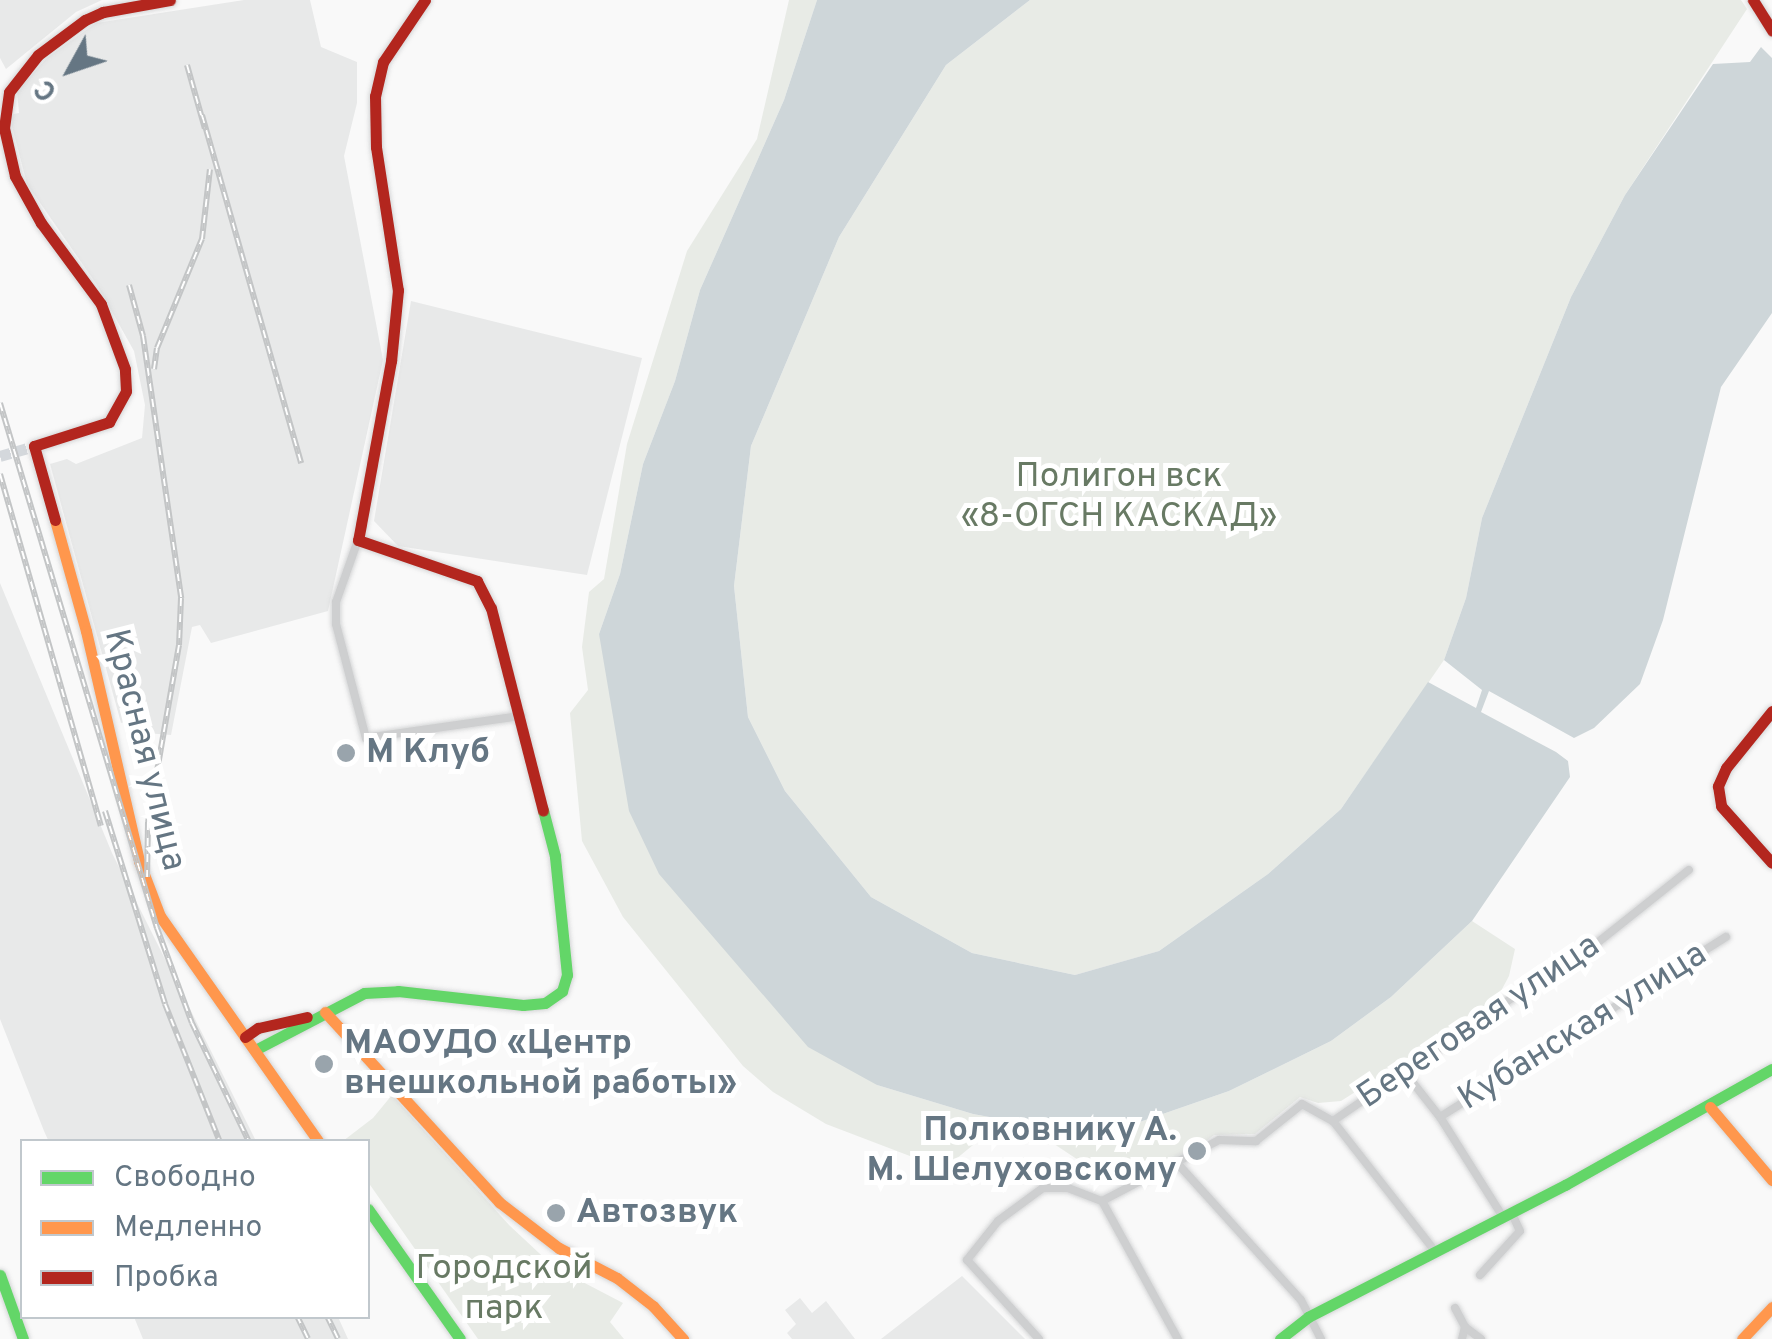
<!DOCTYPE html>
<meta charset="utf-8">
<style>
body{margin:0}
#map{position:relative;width:1772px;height:1339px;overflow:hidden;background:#f9f9f9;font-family:Overpass,sans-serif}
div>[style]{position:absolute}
.built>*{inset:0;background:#e8e9e9}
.green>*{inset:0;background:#e8ebe6}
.water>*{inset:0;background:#ced6d9}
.secondary-tunnel>*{height:11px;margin-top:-5.5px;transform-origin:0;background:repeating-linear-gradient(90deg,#d4d8dc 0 11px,transparent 0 16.5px)}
.roads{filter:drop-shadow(0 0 2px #d5d6d7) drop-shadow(0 0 2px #d5d6d7)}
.street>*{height:8px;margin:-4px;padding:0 4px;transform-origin:4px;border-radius:4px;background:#cecfd0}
.fast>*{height:11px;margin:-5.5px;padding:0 5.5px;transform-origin:5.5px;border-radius:5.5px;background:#63d668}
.slow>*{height:11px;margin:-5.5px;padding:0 5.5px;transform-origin:5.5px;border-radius:5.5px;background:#ff974d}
.jam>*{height:11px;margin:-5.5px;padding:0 5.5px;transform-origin:5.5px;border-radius:5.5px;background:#b3261e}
.rail>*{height:6px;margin-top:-3px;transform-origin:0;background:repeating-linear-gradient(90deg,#fff 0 8px,#c3c5c6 0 16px);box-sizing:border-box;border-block:2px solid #c3c5c6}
.dots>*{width:28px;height:28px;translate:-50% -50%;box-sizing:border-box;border:5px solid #fff;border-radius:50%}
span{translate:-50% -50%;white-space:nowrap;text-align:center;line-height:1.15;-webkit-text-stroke:10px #fff;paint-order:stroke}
.park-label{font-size:35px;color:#687a64}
.street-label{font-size:35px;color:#657683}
.poi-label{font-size:35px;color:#657683;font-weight:700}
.left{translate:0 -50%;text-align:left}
.right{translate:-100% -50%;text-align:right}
.legend{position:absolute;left:20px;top:1139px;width:350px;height:180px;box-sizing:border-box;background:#fff;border:2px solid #c1c8cd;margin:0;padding:12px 18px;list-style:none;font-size:30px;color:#657683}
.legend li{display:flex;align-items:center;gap:20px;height:50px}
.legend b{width:50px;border:2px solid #c1c8cd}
.north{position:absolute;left:20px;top:20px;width:100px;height:100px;-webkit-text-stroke:8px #fff;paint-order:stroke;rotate:230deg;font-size:28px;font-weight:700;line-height:40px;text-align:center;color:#657683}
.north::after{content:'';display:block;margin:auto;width:35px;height:45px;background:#657683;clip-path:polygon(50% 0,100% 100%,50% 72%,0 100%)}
</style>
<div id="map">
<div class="built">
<div style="clip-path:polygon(0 0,102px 0,76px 12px,6px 69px,0 58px)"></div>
<div style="clip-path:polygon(244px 0,310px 0,321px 47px,357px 62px,357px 103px,344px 156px,383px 360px,328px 611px,211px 643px,200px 625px,192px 627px,171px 735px,146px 733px,146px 716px,121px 723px,50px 464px,67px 459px,76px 464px,142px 438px,145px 405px,134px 351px,97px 285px,27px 184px,9px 115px,19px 113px,17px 91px,47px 58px,96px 23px)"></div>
<div style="clip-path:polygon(411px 301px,642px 358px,587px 575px,398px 546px,374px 521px)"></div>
<div style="clip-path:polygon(0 583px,112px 853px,256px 1141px,49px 1142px,44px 1131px,0 1019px)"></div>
<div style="clip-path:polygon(962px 1276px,1025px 1339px,881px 1339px)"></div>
<div style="clip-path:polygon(800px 1298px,812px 1313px,826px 1301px,855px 1339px,792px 1339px,787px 1333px,796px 1324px,785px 1310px)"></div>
<div style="clip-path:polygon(134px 1317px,338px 1317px,348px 1339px,143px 1339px)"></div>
</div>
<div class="green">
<div style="clip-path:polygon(789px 0,817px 0,784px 100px,700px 290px,675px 381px,643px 464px,620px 574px,599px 634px,877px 1085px,973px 1114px,1043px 1127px,1131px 1125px,1229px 1091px,1331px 1041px,1391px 997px,1472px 921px,1515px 949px,1509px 976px,1494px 1004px,1341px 1101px,1318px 1103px,1300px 1097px,1255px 1134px,1214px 1135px,1196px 1149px,1116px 1185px,1045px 1138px,1029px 1143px,979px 1140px,944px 1169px,826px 1124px,773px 1092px,743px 1066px,623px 917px,582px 841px,570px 713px,588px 690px,582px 647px,589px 592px,604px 579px,627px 444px,687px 251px,757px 139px)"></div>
<div style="clip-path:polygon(1030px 0,1741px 0,1747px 9px,1625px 195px,1571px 297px,1482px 518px,1466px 598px,1444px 660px,1341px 809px,1268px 874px,1159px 951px,1075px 975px,972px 953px,871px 897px,785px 791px,748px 717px,734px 586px,751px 446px,839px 237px,946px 65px)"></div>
<div style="clip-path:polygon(392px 1095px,509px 1225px,554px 1267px,623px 1303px,610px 1322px,624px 1339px,478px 1339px,368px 1182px,368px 1142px,343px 1141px,373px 1118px)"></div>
</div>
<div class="water">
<div style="clip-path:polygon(817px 0,1030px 0,946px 65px,839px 237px,751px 446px,734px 586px,748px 717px,785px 791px,871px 897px,972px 953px,1075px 975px,1159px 951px,1268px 874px,1341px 809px,1428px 682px,1476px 708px,1482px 690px,1444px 660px,1466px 598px,1482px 518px,1571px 297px,1625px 195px,1713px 64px,1750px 62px,1761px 47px,1772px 58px,1772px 313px,1721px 387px,1663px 620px,1640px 684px,1594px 728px,1574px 738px,1489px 691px,1481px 712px,1556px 752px,1568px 761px,1570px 777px,1472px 921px,1391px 997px,1331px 1041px,1229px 1091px,1131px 1125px,1043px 1127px,973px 1114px,877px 1085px,808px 1047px,659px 874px,629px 811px,599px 634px,620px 574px,643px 464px,675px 381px,700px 290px,784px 100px)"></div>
</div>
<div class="secondary-tunnel">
<div style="left:0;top:456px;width:35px;rotate:-16deg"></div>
</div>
<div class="roads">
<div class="street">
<div style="left:358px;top:540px;width:66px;rotate:109.5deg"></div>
<div style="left:336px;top:602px;width:22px;rotate:90deg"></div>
<div style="left:336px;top:624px;width:118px;rotate:75.3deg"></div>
<div style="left:366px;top:738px;width:157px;rotate:-8.1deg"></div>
<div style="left:1403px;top:1070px;width:60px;rotate:51.8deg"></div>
<div style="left:1440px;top:1117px;width:118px;rotate:57.8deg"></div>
<div style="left:1440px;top:1117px;width:338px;rotate:-32.2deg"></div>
<div style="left:1333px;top:1121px;width:164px;rotate:51.9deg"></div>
<div style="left:1178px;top:1164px;width:183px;rotate:47.9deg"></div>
<div style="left:1301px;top:1300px;width:44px;rotate:62.9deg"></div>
<div style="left:1102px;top:1201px;width:132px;rotate:-27.5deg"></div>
<div style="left:1219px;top:1140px;width:37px;rotate:2deg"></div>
<div style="left:1256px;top:1141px;width:59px;rotate:-38.8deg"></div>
<div style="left:1302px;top:1104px;width:35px;rotate:29deg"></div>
<div style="left:1333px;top:1121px;width:229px;rotate:-34.5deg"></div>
<div style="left:1522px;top:991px;width:64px;rotate:-30.2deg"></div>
<div style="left:1577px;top:959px;width:143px;rotate:-38.5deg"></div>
<div style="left:1102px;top:1201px;width:158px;rotate:61.2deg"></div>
<div style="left:1480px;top:1275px;width:59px;rotate:-47.7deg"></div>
<div style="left:1520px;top:1231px;width:21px;rotate:-115deg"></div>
<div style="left:1455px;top:1308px;width:21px;rotate:62deg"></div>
<div style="left:1465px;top:1327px;width:12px;rotate:104deg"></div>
<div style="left:1465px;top:1327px;width:20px;rotate:37deg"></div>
<div style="left:1039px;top:1339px;width:107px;rotate:-132.3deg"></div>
<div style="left:967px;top:1260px;width:50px;rotate:-51.5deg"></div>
<div style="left:998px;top:1221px;width:56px;rotate:-36.3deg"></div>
<div style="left:1043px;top:1188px;width:25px"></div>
<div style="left:1068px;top:1188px;width:36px;rotate:21deg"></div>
</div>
<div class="fast">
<div style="left:255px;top:1050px;width:123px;rotate:-27.6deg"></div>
<div style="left:364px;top:993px;width:34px;rotate:-3deg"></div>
<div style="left:398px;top:991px;width:126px;rotate:6.4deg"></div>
<div style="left:523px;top:1005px;width:22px;rotate:-5deg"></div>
<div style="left:545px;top:1003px;width:21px;rotate:-35deg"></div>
<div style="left:562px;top:991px;width:17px;rotate:-73deg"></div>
<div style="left:567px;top:975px;width:120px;rotate:-95.8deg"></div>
<div style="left:555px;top:856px;width:48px;rotate:-104.6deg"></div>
<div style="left:368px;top:1209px;width:159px;rotate:54.7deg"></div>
<div style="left:0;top:1275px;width:68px;rotate:70.2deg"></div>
<div style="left:1280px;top:1339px;width:36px;rotate:-38deg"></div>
<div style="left:1308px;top:1317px;width:289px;rotate:-27.2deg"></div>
<div style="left:1565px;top:1185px;width:237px;rotate:-29.3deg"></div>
</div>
<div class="slow">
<div style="left:55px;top:520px;width:115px;rotate:74.4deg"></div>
<div style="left:86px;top:631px;width:236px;rotate:77deg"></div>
<div style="left:139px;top:861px;width:59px;rotate:69.1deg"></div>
<div style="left:160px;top:916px;width:276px;rotate:54.9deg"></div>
<div style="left:325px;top:1012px;width:258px;rotate:47.5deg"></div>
<div style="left:499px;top:1202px;width:76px;rotate:37.5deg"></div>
<div style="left:559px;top:1248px;width:65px;rotate:27.3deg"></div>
<div style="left:617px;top:1278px;width:46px;rotate:37.9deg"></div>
<div style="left:653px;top:1306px;width:45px;rotate:47.7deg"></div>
<div style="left:1710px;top:1107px;width:96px;rotate:49.7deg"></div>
<div style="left:1742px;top:1339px;width:44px;rotate:-46.8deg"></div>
</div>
<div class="jam">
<div style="left:425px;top:0;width:75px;rotate:124.1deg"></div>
<div style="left:383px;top:62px;width:35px;rotate:103deg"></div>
<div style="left:375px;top:96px;width:51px;rotate:88.9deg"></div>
<div style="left:376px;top:147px;width:145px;rotate:81.3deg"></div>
<div style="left:398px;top:290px;width:71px;rotate:95.6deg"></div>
<div style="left:391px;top:361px;width:182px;rotate:100.4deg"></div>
<div style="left:358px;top:540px;width:126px;rotate:19deg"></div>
<div style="left:477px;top:581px;width:30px;rotate:63deg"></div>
<div style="left:491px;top:608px;width:209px;rotate:75.6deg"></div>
<div style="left:1753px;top:0;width:36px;rotate:58deg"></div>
<div style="left:55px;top:520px;width:77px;rotate:-105.8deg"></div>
<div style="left:34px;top:446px;width:79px;rotate:-17.7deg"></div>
<div style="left:109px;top:422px;width:35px;rotate:-61deg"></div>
<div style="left:126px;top:391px;width:22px;rotate:-93deg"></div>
<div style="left:125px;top:369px;width:69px;rotate:-110.3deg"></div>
<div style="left:101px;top:304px;width:101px;rotate:-126.5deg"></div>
<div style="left:41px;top:223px;width:54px;rotate:-119deg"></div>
<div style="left:15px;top:176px;width:49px;rotate:-102.9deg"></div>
<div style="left:4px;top:128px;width:36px;rotate:-82deg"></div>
<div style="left:9px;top:92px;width:47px;rotate:-51.9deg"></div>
<div style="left:38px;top:55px;width:59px;rotate:-36.7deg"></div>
<div style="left:85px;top:20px;width:20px;rotate:-24deg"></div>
<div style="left:103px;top:12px;width:68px;rotate:-10.2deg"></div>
<div style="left:1772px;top:711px;width:73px;rotate:128.9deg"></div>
<div style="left:1726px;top:768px;width:20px;rotate:114deg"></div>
<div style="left:1718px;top:786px;width:20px;rotate:81deg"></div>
<div style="left:1721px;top:806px;width:76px;rotate:48.2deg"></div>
<div style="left:245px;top:1037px;width:16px;rotate:-35deg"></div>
<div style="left:258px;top:1028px;width:50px;rotate:-12.7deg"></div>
</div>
</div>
<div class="rail">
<div style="left:187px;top:65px;width:66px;rotate:74.3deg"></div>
<div style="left:202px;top:115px;width:362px;rotate:74.1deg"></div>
<div style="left:129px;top:285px;width:53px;rotate:74.6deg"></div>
<div style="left:143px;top:336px;width:265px;rotate:81.7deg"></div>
<div style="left:181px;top:598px;width:47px;rotate:92.4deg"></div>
<div style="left:179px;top:645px;width:180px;rotate:99.9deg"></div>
<div style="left:148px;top:822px;width:55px;rotate:91deg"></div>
<div style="left:154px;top:369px;width:21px;rotate:-82deg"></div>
<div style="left:157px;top:348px;width:118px;rotate:-67.6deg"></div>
<div style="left:202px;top:239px;width:70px;rotate:-83.5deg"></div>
<div style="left:0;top:403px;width:548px;rotate:73.35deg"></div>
<div style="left:157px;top:928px;width:101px;rotate:69.8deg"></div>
<div style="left:192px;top:1023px;width:132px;rotate:64.4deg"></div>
<div style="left:0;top:474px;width:366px;rotate:74deg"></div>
<div style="left:105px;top:811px;width:202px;rotate:72.7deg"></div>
<div style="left:165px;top:1004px;width:149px;rotate:68.3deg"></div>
<div style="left:297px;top:1316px;width:25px;rotate:64deg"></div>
<div style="left:327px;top:1316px;width:25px;rotate:64deg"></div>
</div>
<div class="dots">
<div style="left:346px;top:753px;background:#99a4ac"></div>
<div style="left:324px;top:1064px;background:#99a4ac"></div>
<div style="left:1197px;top:1151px;background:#99a4ac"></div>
<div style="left:556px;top:1213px;background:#99a4ac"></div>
</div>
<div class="park-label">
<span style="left:1119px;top:497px">Полигон вск<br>«8-ОГСН КАСКАД»</span>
<span style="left:504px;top:1289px">Городской<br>парк</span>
</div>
<div class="street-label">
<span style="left:144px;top:750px;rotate:76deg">Красная улица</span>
<span style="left:1479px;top:1022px;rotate:-34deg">Береговая улица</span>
<span style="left:1583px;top:1027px;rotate:-32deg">Кубанская улица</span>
</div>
<div class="poi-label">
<span class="left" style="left:366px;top:753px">М Клуб</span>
<span class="left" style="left:344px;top:1064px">МАОУДО «Центр<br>внешкольной работы»</span>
<span class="right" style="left:1177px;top:1151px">Полковнику А.<br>М. Шелуховскому</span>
<span class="left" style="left:576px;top:1213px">Автозвук</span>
</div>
<ul class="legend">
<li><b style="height:12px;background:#63d668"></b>Свободно</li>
<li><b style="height:12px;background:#ff974d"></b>Медленно</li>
<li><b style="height:12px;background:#b3261e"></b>Пробка</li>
</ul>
<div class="north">С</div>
</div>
